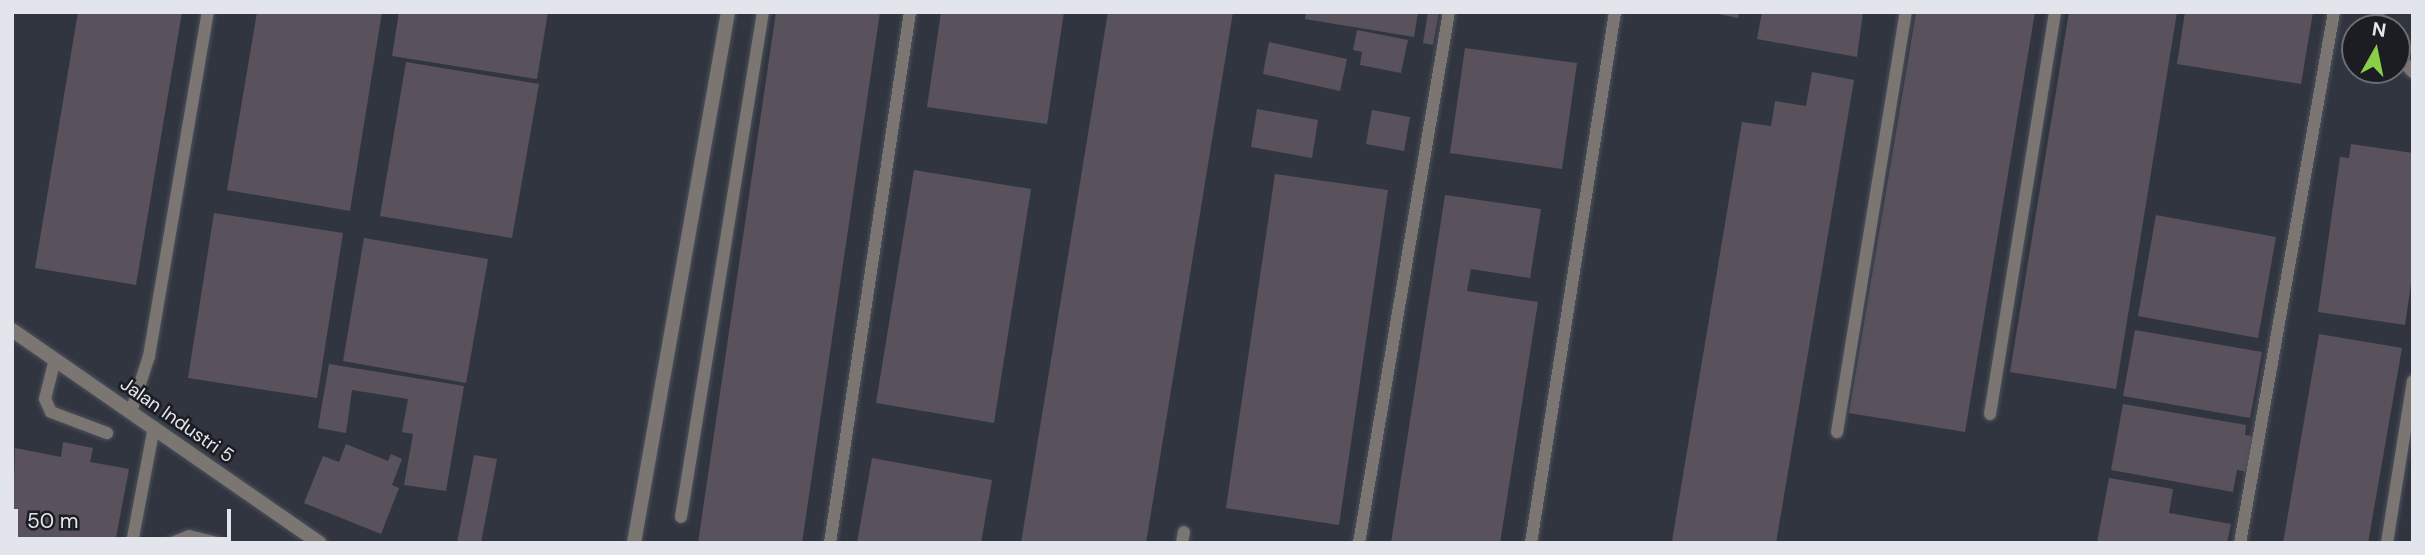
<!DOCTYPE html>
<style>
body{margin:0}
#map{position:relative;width:2425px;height:555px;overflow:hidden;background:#313540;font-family:"DM Sans",sans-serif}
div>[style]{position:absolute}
.building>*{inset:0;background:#59525d}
.roads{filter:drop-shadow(0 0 2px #4d515c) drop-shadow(0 0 2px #4d515c)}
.lane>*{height:12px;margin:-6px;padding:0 6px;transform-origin:6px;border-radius:6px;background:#7b7672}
.street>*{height:14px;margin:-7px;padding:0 7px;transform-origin:7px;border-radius:7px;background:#7b7672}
span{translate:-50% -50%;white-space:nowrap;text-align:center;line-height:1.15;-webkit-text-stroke:5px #1b1d22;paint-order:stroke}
.street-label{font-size:19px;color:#e3e5ed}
.frame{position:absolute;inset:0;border:14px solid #e3e5ed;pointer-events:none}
.north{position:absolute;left:2341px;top:14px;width:70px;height:70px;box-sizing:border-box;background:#1b1d22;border:2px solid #6b6d73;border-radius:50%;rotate:9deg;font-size:19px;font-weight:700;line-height:28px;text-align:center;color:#e3e5ed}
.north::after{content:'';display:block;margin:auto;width:24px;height:32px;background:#8bce47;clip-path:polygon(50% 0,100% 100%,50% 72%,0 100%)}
.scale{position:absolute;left:14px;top:509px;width:217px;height:32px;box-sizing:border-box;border:4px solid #e3e5ed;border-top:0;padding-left:9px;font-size:21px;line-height:24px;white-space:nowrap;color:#e3e5ed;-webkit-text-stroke:5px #1b1d22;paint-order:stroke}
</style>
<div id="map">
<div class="building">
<div style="clip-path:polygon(78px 12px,182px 12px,136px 285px,35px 268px)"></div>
<div style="clip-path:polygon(257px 12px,382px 12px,350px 211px,227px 190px)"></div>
<div style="clip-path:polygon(399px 12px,548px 12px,537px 79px,392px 56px)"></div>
<div style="clip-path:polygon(776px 12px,880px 12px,802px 543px,698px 543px)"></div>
<div style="clip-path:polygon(941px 12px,1064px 12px,1047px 124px,927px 107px)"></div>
<div style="clip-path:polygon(1108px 12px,1233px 12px,1146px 543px,1021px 543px)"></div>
<div style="clip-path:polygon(1306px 12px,1418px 12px,1414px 37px,1305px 19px)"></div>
<div style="clip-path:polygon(1428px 12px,1439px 12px,1433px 45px,1423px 43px)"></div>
<div style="clip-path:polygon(1709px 12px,1739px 12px,1738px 18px)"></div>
<div style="clip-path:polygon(1762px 12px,1863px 12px,1857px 57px,1757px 39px)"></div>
<div style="clip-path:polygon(1916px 12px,2035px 12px,1965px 432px,1849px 413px)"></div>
<div style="clip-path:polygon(2069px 12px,2177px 12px,2116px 389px,2010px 372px)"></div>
<div style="clip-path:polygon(2185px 12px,2313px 12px,2301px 84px,2177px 64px)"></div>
<div style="clip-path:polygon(1357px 30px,1408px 40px,1401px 73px,1360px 65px,1362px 52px,1353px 50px)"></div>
<div style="clip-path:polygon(1269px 42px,1347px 59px,1340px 91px,1263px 74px)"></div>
<div style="clip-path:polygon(1465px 48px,1577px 63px,1562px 169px,1450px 153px)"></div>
<div style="clip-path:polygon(406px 62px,539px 84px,512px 238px,380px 216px)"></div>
<div style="clip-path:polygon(1812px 72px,1854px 80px,1776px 543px,1672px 541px,1742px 122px,1771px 126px,1775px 101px,1806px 106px)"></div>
<div style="clip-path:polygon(1257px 109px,1318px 120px,1312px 158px,1251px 147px)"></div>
<div style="clip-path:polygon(1372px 110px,1410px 117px,1404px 151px,1366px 144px)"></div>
<div style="clip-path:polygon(2351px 144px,2413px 153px,2413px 270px,2405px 325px,2318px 312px,2340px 157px,2349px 158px)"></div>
<div style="clip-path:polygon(914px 170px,1031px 189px,994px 423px,876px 403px)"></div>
<div style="clip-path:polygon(1275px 174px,1388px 190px,1339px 525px,1226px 508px)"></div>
<div style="clip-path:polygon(1445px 195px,1541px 209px,1530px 278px,1471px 269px,1467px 291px,1538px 302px,1500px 543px,1391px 543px)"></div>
<div style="clip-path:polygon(214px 213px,343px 233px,317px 398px,188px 378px)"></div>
<div style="clip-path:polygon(2156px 215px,2276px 237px,2258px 338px,2138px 316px)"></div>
<div style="clip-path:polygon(364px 238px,488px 259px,466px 383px,343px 361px)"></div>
<div style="clip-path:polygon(2135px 330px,2262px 352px,2250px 418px,2123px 396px)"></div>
<div style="clip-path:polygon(2319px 334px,2402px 348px,2368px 543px,2283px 543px)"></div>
<div style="clip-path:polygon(329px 364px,464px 386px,446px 491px,404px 485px,413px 434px,402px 432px,408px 399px,352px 390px,346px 433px,318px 428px)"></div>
<div style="clip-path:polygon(2123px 404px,2246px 425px,2245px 435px,2253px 436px,2247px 472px,2237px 470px,2233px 492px,2111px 470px)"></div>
<div style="clip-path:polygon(63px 442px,93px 448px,90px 462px,129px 469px,115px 543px,83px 538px,82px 543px,12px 543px,15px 448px,61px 457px)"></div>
<div style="clip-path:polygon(346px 444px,388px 461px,391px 454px,402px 459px,392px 485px,399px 488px,381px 534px,304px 503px,323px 456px,339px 462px)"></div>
<div style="clip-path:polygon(474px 455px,497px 459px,481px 543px,457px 543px)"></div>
<div style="clip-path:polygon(872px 458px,992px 480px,981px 543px,857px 543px)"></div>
<div style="clip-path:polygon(2109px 478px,2173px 489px,2169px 513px,2231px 524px,2227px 543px,2097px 543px)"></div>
</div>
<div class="roads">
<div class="lane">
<div style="left:2378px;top:12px;width:16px;rotate:86deg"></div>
<div style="left:2397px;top:55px;width:23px;rotate:47deg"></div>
<div style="left:55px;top:359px;width:41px;rotate:104deg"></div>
<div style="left:45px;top:399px;width:14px;rotate:65deg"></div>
<div style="left:51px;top:412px;width:60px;rotate:20.6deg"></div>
<div style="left:131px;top:412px;width:59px;rotate:-72.2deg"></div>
<div style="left:149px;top:356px;width:349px;rotate:-80.3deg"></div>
<div style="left:1990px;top:414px;width:407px;rotate:-80.8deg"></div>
<div style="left:1837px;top:432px;width:426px;rotate:-80.7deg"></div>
<div style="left:681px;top:517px;width:512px;rotate:-80.78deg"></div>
<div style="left:132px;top:543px;width:118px;rotate:-79.3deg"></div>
<div style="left:172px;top:543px;width:18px;rotate:-22deg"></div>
<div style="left:189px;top:536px;width:29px;rotate:14deg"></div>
<div style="left:830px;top:543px;width:537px;rotate:-81.43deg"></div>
<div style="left:1182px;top:543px;width:11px;rotate:-80deg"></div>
<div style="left:1359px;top:543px;width:539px;rotate:-80.38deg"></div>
<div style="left:1531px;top:543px;width:538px;rotate:-81.01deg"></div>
<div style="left:2240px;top:543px;width:539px;rotate:-79.96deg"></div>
<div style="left:2387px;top:543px;width:164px;rotate:-80.9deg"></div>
</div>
<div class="street">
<div style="left:12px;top:330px;width:374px;rotate:34.7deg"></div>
<div style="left:634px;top:543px;width:539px;rotate:-79.96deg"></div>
</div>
</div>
<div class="street-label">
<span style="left:177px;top:420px;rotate:35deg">Jalan Industri 5</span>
</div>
<div class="frame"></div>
<div class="north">N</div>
<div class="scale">50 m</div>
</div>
